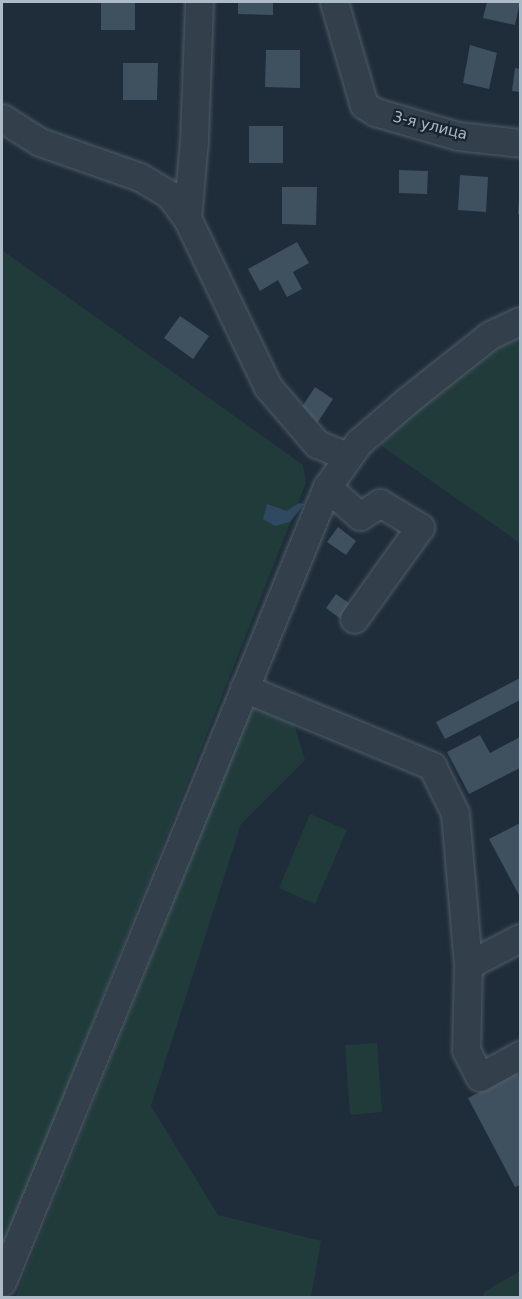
<!DOCTYPE html>
<meta charset="utf-8">
<style>
body{margin:0}
#map{position:relative;width:522px;height:1299px;overflow:hidden;background:#1f2d3a;font-family:"DejaVu Sans",sans-serif}
div>[style]{position:absolute}
.green>*{inset:0;background:#213b3b}
.water>*{inset:0;background:#2f4961}
.building>*{inset:0;background:#3f505f}
.roads{filter:drop-shadow(0 0 2px #505d68) drop-shadow(0 0 2px #505d68)}
.minor>*{height:27px;margin:-13.5px;padding:0 13.5px;transform-origin:13.5px;border-radius:13.5px;background:#333f4a}
span{translate:-50% -50%;white-space:nowrap;text-align:center;line-height:1.15;-webkit-text-stroke:4.5px #18242f;paint-order:stroke}
.street-label{font-size:15px;color:#adbac7}
.frame{position:absolute;inset:0;border:3px solid #adbac7;pointer-events:none}
</style>
<div id="map">
<div class="green">
<div style="clip-path:polygon(2px 250px,303px 465px,306px 483px,2px 1252px)"></div>
<div style="clip-path:polygon(520px 334px,520px 543px,380px 445px,450px 378px)"></div>
<div style="clip-path:polygon(257px 693px,286px 699px,305px 760px,241px 824px,151px 1106px,218px 1215px,321px 1241px,311px 1297px,15px 1298px)"></div>
<div style="clip-path:polygon(310px 814px,347px 830px,315px 904px,279px 888px)"></div>
<div style="clip-path:polygon(377px 1043px,382px 1112px,350px 1115px,345px 1045px)"></div>
<div style="clip-path:polygon(520px 1271px,520px 1297px,483px 1297px,484px 1292px)"></div>
</div>
<div class="water">
<div style="clip-path:polygon(299px 503px,304px 504px,290px 522px,275px 526px,263px 519px,267px 504px,287px 511px)"></div>
</div>
<div class="building">
<div style="clip-path:polygon(101px 2px,135px 2px,135px 30px,101px 30px)"></div>
<div style="clip-path:polygon(238px 2px,273px 2px,273px 15px,238px 14px)"></div>
<div style="clip-path:polygon(487px 2px,520px 2px,515px 25px,483px 18px)"></div>
<div style="clip-path:polygon(470px 45px,497px 53px,489px 89px,463px 83px)"></div>
<div style="clip-path:polygon(266px 50px,300px 50px,300px 88px,265px 87px)"></div>
<div style="clip-path:polygon(123px 63px,158px 63px,157px 100px,123px 100px)"></div>
<div style="clip-path:polygon(515px 68px,520px 69px,520px 92px,512px 91px)"></div>
<div style="clip-path:polygon(249px 126px,283px 126px,283px 163px,249px 163px)"></div>
<div style="clip-path:polygon(399px 170px,428px 171px,427px 194px,399px 193px)"></div>
<div style="clip-path:polygon(460px 175px,488px 177px,486px 212px,458px 210px)"></div>
<div style="clip-path:polygon(282px 187px,317px 187px,316px 225px,282px 224px)"></div>
<div style="clip-path:polygon(519px 198px,520px 198px,520px 214px,518px 214px)"></div>
<div style="clip-path:polygon(297px 242px,309px 263px,293px 272px,302px 289px,287px 297px,278px 280px,260px 291px,248px 269px)"></div>
<div style="clip-path:polygon(180px 316px,209px 336px,193px 359px,164px 338px)"></div>
<div style="clip-path:polygon(315px 387px,333px 399px,316px 425px,298px 413px)"></div>
<div style="clip-path:polygon(338px 527px,356px 541px,346px 555px,327px 542px)"></div>
<div style="clip-path:polygon(336px 594px,353px 606px,342px 620px,326px 608px)"></div>
<div style="clip-path:polygon(520px 678px,520px 700px,445px 739px,436px 722px)"></div>
<div style="clip-path:polygon(480px 735px,490px 753px,520px 737px,520px 768px,469px 794px,447px 752px)"></div>
<div style="clip-path:polygon(520px 823px,520px 897px,489px 839px)"></div>
<div style="clip-path:polygon(517px 1072px,520px 1080px,520px 1185px,515px 1187px,468px 1098px)"></div>
</div>
<div class="roads">
<div class="minor">
<div style="left:334px;top:2px;width:107px;rotate:73.8deg"></div>
<div style="left:364px;top:105px;width:13px;rotate:32deg"></div>
<div style="left:375px;top:112px;width:86px;rotate:16.1deg"></div>
<div style="left:458px;top:136px;width:62px;rotate:6.4deg"></div>
<div style="left:2px;top:118px;width:45px;rotate:32.3deg"></div>
<div style="left:40px;top:142px;width:106px;rotate:19.3deg"></div>
<div style="left:140px;top:177px;width:35px;rotate:31deg"></div>
<div style="left:170px;top:195px;width:29px;rotate:54deg"></div>
<div style="left:187px;top:218px;width:187px;rotate:64.4deg"></div>
<div style="left:268px;top:387px;width:75px;rotate:49.3deg"></div>
<div style="left:317px;top:444px;width:31px;rotate:22deg"></div>
<div style="left:187px;top:218px;width:78px;rotate:-84.9deg"></div>
<div style="left:194px;top:140px;width:138px;rotate:-87.9deg"></div>
<div style="left:327px;top:487px;width:44px;rotate:41.3deg"></div>
<div style="left:360px;top:516px;width:24px;rotate:-33deg"></div>
<div style="left:380px;top:503px;width:47px;rotate:31deg"></div>
<div style="left:420px;top:527px;width:113px;rotate:125.7deg"></div>
<div style="left:244px;top:688px;width:204px;rotate:22.5deg"></div>
<div style="left:432px;top:766px;width:52px;rotate:63.9deg"></div>
<div style="left:455px;top:813px;width:153px;rotate:85.1deg"></div>
<div style="left:468px;top:965px;width:59px;rotate:-27.4deg"></div>
<div style="left:468px;top:965px;width:85px;rotate:91.3deg"></div>
<div style="left:466px;top:1050px;width:30px;rotate:63deg"></div>
<div style="left:480px;top:1077px;width:46px;rotate:-28.8deg"></div>
<div style="left:2px;top:1282px;width:859px;rotate:-67.77deg"></div>
<div style="left:327px;top:487px;width:55px;rotate:-54.6deg"></div>
<div style="left:359px;top:442px;width:66px;rotate:-40.7deg"></div>
<div style="left:409px;top:399px;width:103px;rotate:-38.3deg"></div>
<div style="left:490px;top:335px;width:33px;rotate:-25deg"></div>
</div>
</div>
<div class="street-label">
<span style="left:430px;top:126px;rotate:14deg">3-я улица</span>
</div>
<div class="frame"></div>
</div>
